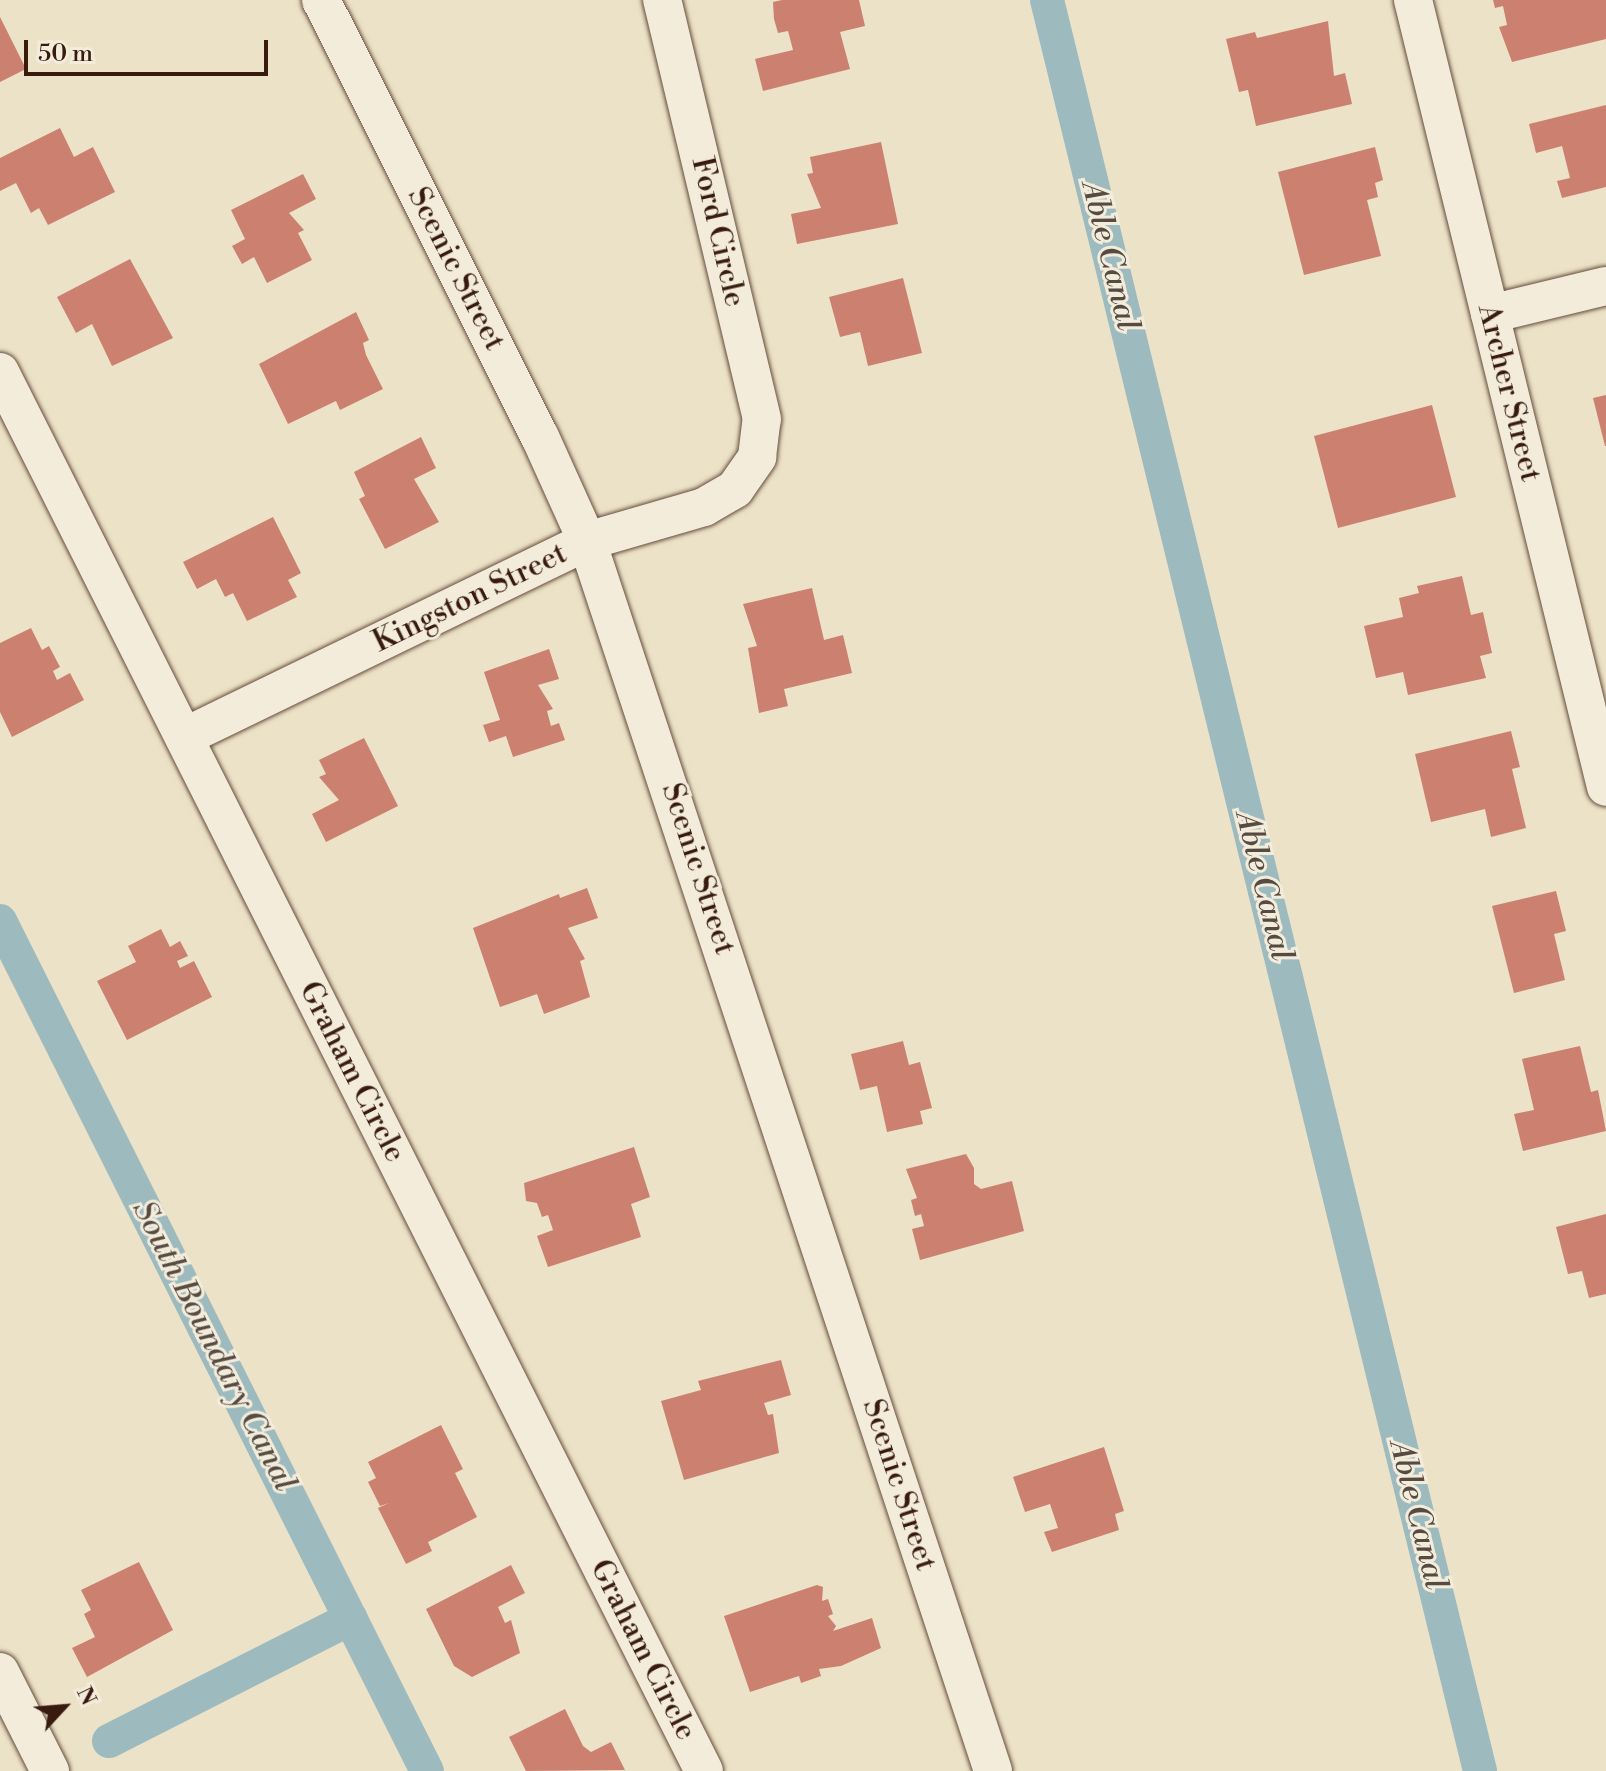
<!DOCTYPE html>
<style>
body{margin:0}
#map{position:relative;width:1606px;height:1771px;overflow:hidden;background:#ece2c7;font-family:"Libre Bodoni",serif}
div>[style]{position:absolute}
.canal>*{height:34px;margin:-17px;padding:0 17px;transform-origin:17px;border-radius:17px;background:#9dbbbf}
.building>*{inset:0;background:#cb8070}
.roads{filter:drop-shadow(0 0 2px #654d3c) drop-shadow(0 0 2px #654d3c)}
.minor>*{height:38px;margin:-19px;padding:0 19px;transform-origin:19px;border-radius:19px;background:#f3ecdb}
span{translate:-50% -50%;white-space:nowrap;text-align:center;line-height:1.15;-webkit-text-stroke:6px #f3ecdb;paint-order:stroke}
.street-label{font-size:30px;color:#381b0e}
.water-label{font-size:32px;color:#564b43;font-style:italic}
.north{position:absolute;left:24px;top:1667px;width:80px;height:80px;-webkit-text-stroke:6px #f3ecdb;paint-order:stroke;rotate:64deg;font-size:22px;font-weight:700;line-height:32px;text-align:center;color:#381b0e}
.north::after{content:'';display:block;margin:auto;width:28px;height:36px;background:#381b0e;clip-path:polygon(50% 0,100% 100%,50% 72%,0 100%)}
.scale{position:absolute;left:24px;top:40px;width:244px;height:36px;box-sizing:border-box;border:4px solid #381b0e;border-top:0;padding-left:10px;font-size:24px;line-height:28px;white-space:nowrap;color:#381b0e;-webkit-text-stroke:6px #f3ecdb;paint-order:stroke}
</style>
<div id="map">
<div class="canal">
<div style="left:1047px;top:0;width:1823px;rotate:76.26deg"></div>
<div style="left:0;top:921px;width:951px;rotate:63.33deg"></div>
<div style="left:109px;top:1741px;width:271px;rotate:-26.9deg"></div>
</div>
<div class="building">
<div style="clip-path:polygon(782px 0,859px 0,865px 26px,840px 32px,850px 69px,763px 91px,755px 59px,793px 50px,788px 31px,778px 33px,774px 19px,773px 2px)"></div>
<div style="clip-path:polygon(1493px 0,1606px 0,1606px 39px,1512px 62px,1499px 27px,1507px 25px,1503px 6px,1495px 8px)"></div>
<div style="clip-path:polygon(0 17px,26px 69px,0 82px)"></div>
<div style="clip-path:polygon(1328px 21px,1334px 76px,1345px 73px,1352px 104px,1256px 126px,1248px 90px,1239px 92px,1226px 39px,1255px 32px,1257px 38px)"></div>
<div style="clip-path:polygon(1606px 105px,1606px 187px,1562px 198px,1557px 181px,1570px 178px,1562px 146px,1536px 153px,1529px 124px)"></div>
<div style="clip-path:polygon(60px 128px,74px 157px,93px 147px,115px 192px,48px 225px,39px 208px,31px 213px,16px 183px,0 191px,0 158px)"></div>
<div style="clip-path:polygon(881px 142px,898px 224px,797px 244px,791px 214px,821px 208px,807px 174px,813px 173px,810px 157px)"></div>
<div style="clip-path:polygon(1375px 147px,1383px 180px,1375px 183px,1378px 197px,1367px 200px,1381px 256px,1304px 275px,1278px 172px)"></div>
<div style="clip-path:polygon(303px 174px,316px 199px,289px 213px,304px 230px,298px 233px,312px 260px,267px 283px,254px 257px,242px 264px,232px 246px,245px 239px,231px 210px)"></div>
<div style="clip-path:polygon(130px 259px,173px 338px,112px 366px,92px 324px,76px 333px,57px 297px)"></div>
<div style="clip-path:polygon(903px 278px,922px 353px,868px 366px,860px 332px,840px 337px,829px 297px)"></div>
<div style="clip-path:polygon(356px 312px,369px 340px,363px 343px,366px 355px,383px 389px,340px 410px,336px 401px,288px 424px,259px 364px)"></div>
<div style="clip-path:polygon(1606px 395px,1606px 446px,1605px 446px,1593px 398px)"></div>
<div style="clip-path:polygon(1432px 405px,1456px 497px,1338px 528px,1314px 436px)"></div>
<div style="clip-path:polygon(421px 437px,436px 468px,414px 479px,439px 522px,385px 549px,359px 499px,365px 496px,354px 472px)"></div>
<div style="clip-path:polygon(273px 517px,301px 573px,288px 580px,297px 597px,247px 621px,233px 593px,225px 597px,216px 579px,197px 589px,183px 562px)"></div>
<div style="clip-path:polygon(1462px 576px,1471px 615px,1483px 612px,1492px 653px,1480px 656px,1486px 678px,1408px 695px,1403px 672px,1376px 678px,1364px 626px,1403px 617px,1399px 598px,1419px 593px,1417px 586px)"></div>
<div style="clip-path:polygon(812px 588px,824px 640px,843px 635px,852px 673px,784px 689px,788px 706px,759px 713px,748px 648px,757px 646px,743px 604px)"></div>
<div style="clip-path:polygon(31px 628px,42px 650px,49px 646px,60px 667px,53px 671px,57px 680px,70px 673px,84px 700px,12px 737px,0 712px,0 643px)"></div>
<div style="clip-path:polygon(549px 649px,559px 679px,538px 685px,553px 709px,547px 711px,551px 726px,559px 723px,565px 740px,513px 757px,506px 736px,489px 742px,483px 725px,500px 720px,484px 672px)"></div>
<div style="clip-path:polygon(1511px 731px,1520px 767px,1512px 769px,1526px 828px,1491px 837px,1485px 809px,1431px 822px,1415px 754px)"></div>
<div style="clip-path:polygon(364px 738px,398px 806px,326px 842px,312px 814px,339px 800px,319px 777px,326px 774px,319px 760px)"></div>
<div style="clip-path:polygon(587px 888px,598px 918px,568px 928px,585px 959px,580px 961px,590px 997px,544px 1014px,537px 994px,500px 1007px,473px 928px,559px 894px,560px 898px)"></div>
<div style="clip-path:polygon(1556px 891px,1566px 931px,1554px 934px,1565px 980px,1514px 993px,1492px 906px)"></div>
<div style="clip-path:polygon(161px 929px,170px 947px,180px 941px,188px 956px,177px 961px,180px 968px,194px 961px,212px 997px,127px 1040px,97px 981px,136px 962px,128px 946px)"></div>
<div style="clip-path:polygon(903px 1041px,909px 1065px,920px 1062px,932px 1108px,920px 1111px,923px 1124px,887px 1132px,877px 1086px,860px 1090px,851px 1054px)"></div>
<div style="clip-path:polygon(1580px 1046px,1591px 1092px,1598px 1090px,1606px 1131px,1523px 1151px,1514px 1114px,1534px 1110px,1522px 1059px)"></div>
<div style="clip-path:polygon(634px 1147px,650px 1197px,631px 1204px,641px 1237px,548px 1267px,537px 1236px,553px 1230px,548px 1215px,542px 1217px,537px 1203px,526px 1201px,524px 1183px)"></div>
<div style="clip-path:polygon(966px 1154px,974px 1168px,974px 1184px,981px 1189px,1012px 1181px,1024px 1231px,920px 1260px,912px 1229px,924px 1226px,921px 1214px,915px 1216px,911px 1200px,917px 1198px,906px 1169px)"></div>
<div style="clip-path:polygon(1606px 1214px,1606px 1294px,1589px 1298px,1582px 1271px,1568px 1274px,1556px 1227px)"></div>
<div style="clip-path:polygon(781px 1360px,791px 1395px,764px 1403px,768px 1415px,773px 1414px,779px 1453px,684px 1480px,661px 1401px,701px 1390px,698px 1381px)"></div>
<div style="clip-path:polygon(441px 1425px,463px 1469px,455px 1473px,477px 1517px,428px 1542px,432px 1551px,406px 1564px,378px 1508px,389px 1503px,380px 1506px,368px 1482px,376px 1478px,368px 1462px)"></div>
<div style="clip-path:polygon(1104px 1447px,1124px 1511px,1115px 1514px,1119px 1530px,1052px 1552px,1044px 1532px,1058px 1528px,1050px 1504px,1025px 1512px,1013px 1477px)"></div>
<div style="clip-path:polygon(139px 1562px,173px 1630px,87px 1677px,72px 1648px,95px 1637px,84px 1614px,91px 1610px,81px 1590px)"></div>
<div style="clip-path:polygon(511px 1565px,525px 1593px,498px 1607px,505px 1623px,511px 1620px,520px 1653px,472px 1677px,454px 1666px,426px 1609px)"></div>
<div style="clip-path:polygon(817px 1585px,823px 1587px,822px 1601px,828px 1599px,833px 1614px,828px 1616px,836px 1626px,833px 1631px,872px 1618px,881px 1648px,841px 1666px,819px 1669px,821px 1676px,801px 1683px,799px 1676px,750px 1692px,724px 1616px)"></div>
<div style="clip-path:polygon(565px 1709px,583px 1746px,591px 1752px,611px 1742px,625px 1770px,526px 1771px,509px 1737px)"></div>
</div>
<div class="roads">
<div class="minor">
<div style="left:321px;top:0;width:489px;rotate:63.4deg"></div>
<div style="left:540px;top:437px;width:114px;rotate:65.7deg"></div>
<div style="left:587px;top:541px;width:1295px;rotate:71.73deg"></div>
<div style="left:1413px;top:0;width:810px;rotate:76.22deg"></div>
<div style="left:1490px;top:314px;width:119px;rotate:-13.6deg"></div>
<div style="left:0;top:372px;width:1566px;rotate:63.29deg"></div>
<div style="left:184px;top:737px;width:448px;rotate:-25.9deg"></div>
<div style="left:587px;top:541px;width:122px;rotate:-16.2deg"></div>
<div style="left:704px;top:507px;width:36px;rotate:-30deg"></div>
<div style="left:735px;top:489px;width:39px;rotate:-55deg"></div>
<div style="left:757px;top:457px;width:38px;rotate:-83deg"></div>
<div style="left:762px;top:419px;width:431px;rotate:-103.4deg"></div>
<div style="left:0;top:1672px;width:111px;rotate:63.2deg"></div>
</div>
</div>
<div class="street-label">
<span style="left:718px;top:232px;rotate:77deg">Ford Circle</span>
<span style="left:456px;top:269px;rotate:63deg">Scenic Street</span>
<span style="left:1509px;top:393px;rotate:76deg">Archer Street</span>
<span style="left:470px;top:598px;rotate:-26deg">Kingston Street</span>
<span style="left:698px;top:869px;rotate:72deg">Scenic Street</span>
<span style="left:352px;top:1072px;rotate:63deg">Graham Circle</span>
<span style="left:899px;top:1485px;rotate:72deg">Scenic Street</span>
<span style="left:643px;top:1650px;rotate:63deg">Graham Circle</span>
</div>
<div class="water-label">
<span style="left:1110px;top:256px;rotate:76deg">Able Canal</span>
<span style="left:1264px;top:886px;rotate:76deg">Able Canal</span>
<span style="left:214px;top:1346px;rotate:63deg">South Boundary Canal</span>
<span style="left:1418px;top:1515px;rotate:76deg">Able Canal</span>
</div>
<div class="north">N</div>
<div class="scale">50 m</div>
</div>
